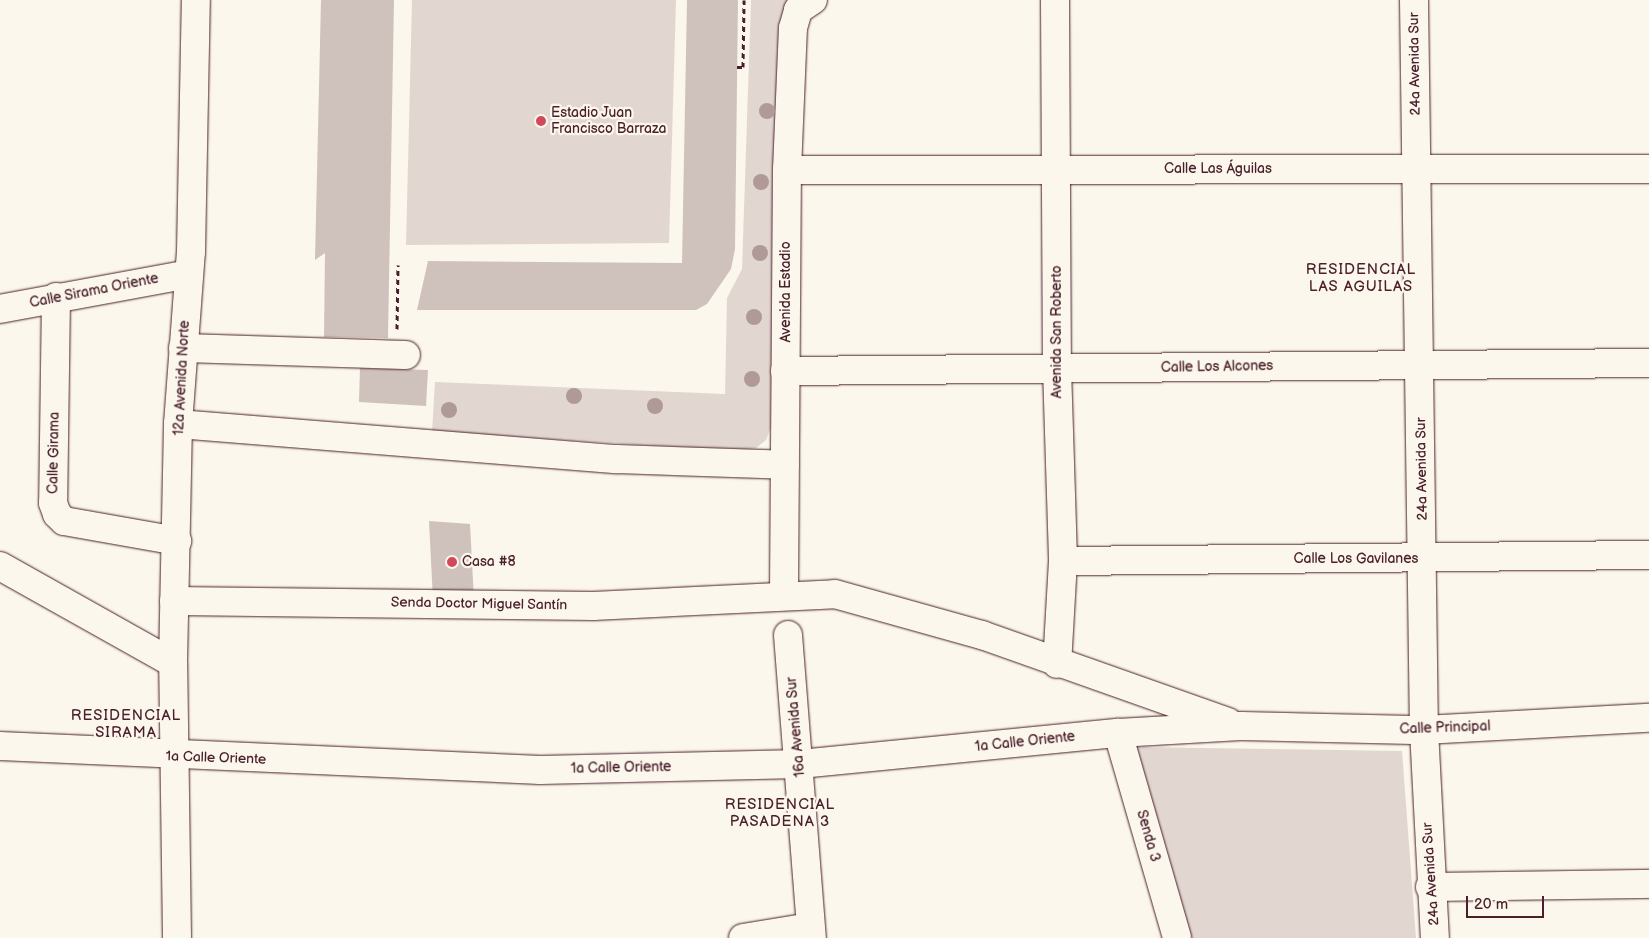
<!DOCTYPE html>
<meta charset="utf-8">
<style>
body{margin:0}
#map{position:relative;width:1649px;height:938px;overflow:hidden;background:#fbf7ec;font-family:"Balsamiq Sans",sans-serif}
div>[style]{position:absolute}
.green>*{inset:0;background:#e2d7d0}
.building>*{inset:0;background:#cfc2bc}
.path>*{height:3px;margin-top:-1.5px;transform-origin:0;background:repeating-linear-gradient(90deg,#4a1f2b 0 5px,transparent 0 9px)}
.roads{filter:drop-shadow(0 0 1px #4a1f2b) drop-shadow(0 0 1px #4a1f2b)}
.minor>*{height:28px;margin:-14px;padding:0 14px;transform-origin:14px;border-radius:14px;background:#fbf7ec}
.trees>*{width:16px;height:16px;margin:-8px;border-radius:50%;background:#af9a98}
.dots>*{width:14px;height:14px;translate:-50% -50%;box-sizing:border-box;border:2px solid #fbf7ec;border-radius:50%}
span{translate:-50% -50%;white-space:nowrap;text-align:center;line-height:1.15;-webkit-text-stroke:4.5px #fbf7ec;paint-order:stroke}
.street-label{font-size:14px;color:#4a1f2b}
.poi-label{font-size:14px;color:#4a1f2b}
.left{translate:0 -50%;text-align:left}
.neighbourhood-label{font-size:15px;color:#4a1f2b;letter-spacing:1px}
.scale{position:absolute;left:1466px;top:896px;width:78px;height:22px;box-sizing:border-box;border:2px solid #4a1f2b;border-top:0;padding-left:6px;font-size:15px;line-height:18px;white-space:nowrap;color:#4a1f2b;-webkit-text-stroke:4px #fbf7ec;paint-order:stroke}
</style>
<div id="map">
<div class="green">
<div style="clip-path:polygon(412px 0,676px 0,669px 243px,406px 245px)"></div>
<div style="clip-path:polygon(751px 0,788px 0,771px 427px,766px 440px,756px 448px,737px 451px,432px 432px,435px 382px,725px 394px,727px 298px,742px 269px)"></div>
<div style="clip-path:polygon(1135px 747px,1402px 751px,1416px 938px,1190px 938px)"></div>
</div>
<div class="building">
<div style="clip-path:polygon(321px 0,394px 0,388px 338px,324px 337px,325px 253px,315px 260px)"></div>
<div style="clip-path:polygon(687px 0,738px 0,735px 249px,731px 269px,707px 304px,696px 310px,417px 310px,428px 261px,682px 263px)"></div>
<div style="clip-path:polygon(360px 368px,428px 370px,426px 406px,359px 402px)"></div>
<div style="clip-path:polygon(429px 521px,470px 524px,474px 600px,433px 600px)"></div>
</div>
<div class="path">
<div style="left:737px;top:67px;width:6px"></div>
<div style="left:743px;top:67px;width:67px;rotate:-89.1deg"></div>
<div style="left:397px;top:329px;width:64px;rotate:-89.1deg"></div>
</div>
<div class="roads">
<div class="minor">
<div style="left:1055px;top:0;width:368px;rotate:89.7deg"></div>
<div style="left:1057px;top:368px;width:193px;rotate:88.2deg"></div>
<div style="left:1063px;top:561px;width:103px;rotate:93.3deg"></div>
<div style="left:1414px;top:0;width:730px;rotate:89.22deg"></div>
<div style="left:1424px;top:730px;width:208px;rotate:87deg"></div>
<div style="left:787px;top:170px;width:862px;rotate:-0.07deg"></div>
<div style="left:56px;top:297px;width:206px;rotate:90.8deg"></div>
<div style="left:53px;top:503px;width:12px;rotate:70deg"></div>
<div style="left:57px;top:514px;width:10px;rotate:45deg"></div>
<div style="left:64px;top:521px;width:115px;rotate:10deg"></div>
<div style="left:0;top:309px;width:191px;rotate:-10.5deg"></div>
<div style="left:183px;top:348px;width:223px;rotate:1.8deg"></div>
<div style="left:785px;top:371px;width:864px;rotate:-0.53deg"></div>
<div style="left:178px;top:424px;width:440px;rotate:4.6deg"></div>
<div style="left:617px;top:459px;width:168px;rotate:2deg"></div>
<div style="left:1063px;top:561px;width:586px;rotate:-0.59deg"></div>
<div style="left:0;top:566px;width:198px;rotate:29.3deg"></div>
<div style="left:784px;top:593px;width:423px;rotate:-89.6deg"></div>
<div style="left:787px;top:170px;width:142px;rotate:-87.6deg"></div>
<div style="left:793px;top:28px;width:19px;rotate:-74deg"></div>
<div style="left:798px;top:10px;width:18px;rotate:-34deg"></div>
<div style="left:174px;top:601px;width:419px;rotate:0.7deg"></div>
<div style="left:593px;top:606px;width:242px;rotate:-2.8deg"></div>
<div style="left:835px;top:594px;width:153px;rotate:15.6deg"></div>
<div style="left:982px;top:635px;width:261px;rotate:19.5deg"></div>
<div style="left:788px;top:635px;width:304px;rotate:85.5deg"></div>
<div style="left:1118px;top:733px;width:213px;rotate:73.9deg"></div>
<div style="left:0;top:746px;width:541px;rotate:2.54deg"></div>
<div style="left:540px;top:770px;width:260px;rotate:-1.3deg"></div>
<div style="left:800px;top:764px;width:320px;rotate:-5.6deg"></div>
<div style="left:1118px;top:733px;width:123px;rotate:-3.3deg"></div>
<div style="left:1241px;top:726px;width:183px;rotate:1.3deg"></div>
<div style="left:1424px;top:730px;width:225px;rotate:-3.1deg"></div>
<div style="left:1430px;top:887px;width:219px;rotate:-0.8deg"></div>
<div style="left:177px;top:938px;width:275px;rotate:-90.8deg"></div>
<div style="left:173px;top:663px;width:239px;rotate:-88.8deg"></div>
<div style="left:178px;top:424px;width:172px;rotate:-85.7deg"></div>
<div style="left:191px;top:252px;width:252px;rotate:-88.9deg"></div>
<div style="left:743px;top:938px;width:68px;rotate:-9.3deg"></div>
</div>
</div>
<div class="trees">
<div style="left:767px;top:111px"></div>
<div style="left:761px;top:182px"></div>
<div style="left:760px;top:253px"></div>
<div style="left:754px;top:317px"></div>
<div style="left:752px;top:379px"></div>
<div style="left:574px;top:396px"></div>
<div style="left:655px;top:406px"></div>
<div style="left:449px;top:410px"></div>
</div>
<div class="dots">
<div style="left:541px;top:121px;background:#d1495b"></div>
<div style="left:452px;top:562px;background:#d1495b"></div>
</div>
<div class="street-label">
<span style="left:1415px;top:64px;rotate:-91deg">24a Avenida Sur</span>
<span style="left:1218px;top:169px">Calle Las Águilas</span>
<span style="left:94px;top:291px;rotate:-11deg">Calle Sirama Oriente</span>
<span style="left:786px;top:292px;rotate:-90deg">Avenida Estadio</span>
<span style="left:1057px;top:332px;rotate:-90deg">Avenida San Roberto</span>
<span style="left:1217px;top:367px;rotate:-1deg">Calle Los Alcones</span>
<span style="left:182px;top:378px;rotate:-87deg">12a Avenida Norte</span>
<span style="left:54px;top:453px;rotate:-89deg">Calle Girama</span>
<span style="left:1422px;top:469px;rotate:-91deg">24a Avenida Sur</span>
<span style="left:1356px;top:559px">Calle Los Gavilanes</span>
<span style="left:479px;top:604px;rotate:1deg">Senda Doctor Miguel Santín</span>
<span style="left:796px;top:727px;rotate:-95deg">16a Avenida Sur</span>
<span style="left:1445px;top:728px;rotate:-2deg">Calle Principal</span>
<span style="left:1025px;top:742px;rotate:-6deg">1a Calle Oriente</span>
<span style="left:216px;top:758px;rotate:2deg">1a Calle Oriente</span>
<span style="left:621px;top:768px;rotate:-1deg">1a Calle Oriente</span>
<span style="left:1148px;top:836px;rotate:74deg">Senda 3</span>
<span style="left:1431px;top:874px;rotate:-94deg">24a Avenida Sur</span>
</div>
<div class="poi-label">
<span class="left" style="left:551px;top:121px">Estadio Juan<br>Francisco Barraza</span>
<span class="left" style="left:462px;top:562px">Casa #8</span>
</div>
<div class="neighbourhood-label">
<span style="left:1361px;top:278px">RESIDENCIAL<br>LAS AGUILAS</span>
<span style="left:126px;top:724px">RESIDENCIAL<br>SIRAMA</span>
<span style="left:780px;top:813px">RESIDENCIAL<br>PASADENA 3</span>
</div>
<div class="scale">20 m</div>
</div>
